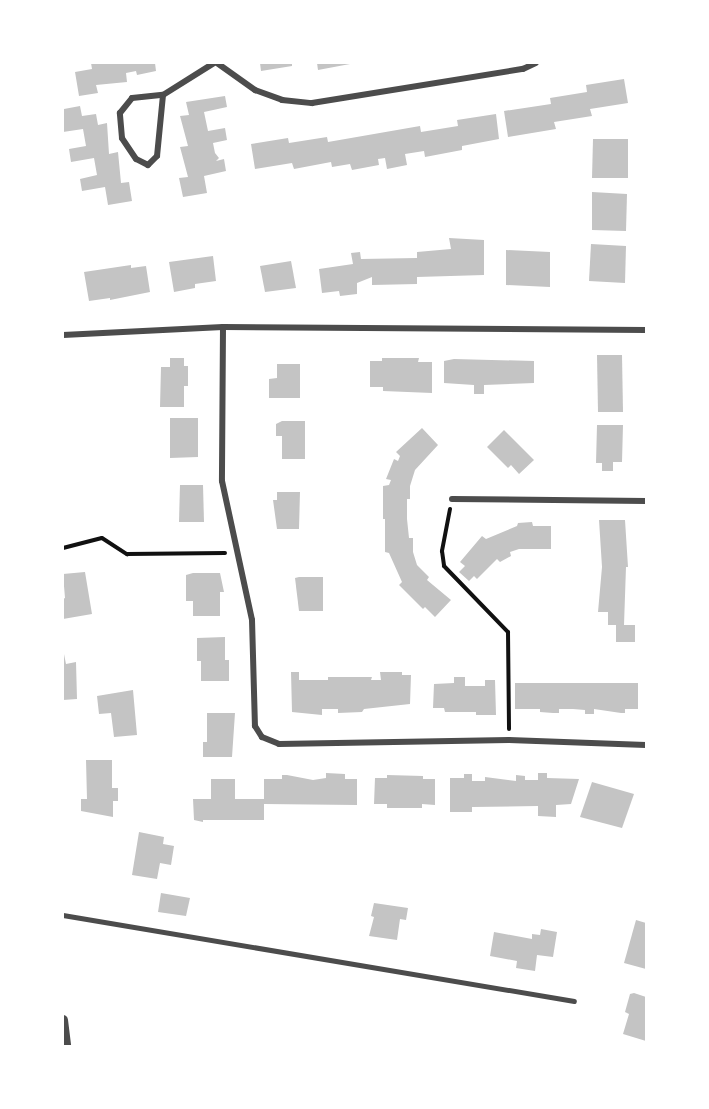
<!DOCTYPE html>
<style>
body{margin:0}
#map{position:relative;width:709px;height:1109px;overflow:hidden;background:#fff;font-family:Quicksand,sans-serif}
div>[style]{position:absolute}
.building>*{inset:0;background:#c4c4c4}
.path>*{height:4px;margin:-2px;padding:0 2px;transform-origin:2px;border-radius:2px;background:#111}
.service>*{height:4.5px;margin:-2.25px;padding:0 2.25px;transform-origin:2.25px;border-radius:2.25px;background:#4c4c4c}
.minor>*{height:6px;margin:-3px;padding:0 3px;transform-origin:3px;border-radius:3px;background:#4c4c4c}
.tertiary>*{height:10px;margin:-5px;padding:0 5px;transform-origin:5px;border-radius:5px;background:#4c4c4c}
span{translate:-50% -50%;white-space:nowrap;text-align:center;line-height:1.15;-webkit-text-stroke:4.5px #fff;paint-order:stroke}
.frame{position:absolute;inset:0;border:64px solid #fff;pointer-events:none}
</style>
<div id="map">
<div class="building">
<div style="clip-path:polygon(91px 63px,155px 63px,156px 71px,137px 75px,136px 71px,126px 73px,127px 82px,96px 85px,98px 93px,79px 96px,75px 72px,92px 69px)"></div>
<div style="clip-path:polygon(260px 63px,292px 63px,292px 66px,261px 71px)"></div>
<div style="clip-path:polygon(317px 63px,349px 63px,350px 64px,318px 70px)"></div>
<div style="clip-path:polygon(624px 79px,628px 103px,590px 109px,592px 116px,554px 122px,556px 129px,508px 137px,504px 111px,551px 104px,550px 98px,587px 92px,586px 85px)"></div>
<div style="clip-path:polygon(225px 96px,227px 107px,204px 112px,208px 131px,225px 128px,227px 140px,213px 143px,215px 153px,219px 158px,216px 161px,224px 159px,226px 171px,204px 176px,207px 193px,183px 197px,179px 178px,188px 177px,180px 147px,188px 146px,180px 116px,189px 115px,186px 102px)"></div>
<div style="clip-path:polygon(80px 106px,82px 116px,96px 114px,98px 125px,107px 123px,109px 154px,118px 152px,121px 183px,129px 182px,132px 201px,108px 205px,105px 187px,82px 191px,80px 179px,97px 175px,94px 158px,71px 162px,69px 149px,86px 146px,83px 129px,63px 132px,64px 109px)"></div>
<div style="clip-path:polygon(496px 114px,499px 139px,462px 146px,462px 150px,425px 157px,424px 151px,405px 154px,407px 165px,387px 169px,385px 158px,378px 159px,379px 165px,352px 170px,350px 164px,332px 167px,331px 162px,294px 169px,292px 163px,255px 169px,251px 144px,288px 138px,289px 143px,327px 137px,328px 142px,420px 126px,421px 132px,458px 126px,457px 120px)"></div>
<div style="clip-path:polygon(593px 139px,628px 139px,628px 178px,592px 178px)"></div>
<div style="clip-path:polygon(592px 192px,627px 194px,626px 231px,592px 230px)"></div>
<div style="clip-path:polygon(449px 238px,484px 240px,484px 275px,417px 277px,417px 284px,372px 285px,372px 277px,357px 283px,357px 294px,340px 296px,339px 291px,322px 293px,319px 269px,353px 264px,351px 253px,360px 252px,361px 259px,417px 258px,417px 252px,451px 249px)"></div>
<div style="clip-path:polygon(591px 244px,626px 246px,625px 283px,589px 281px)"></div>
<div style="clip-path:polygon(506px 250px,550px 252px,550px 287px,506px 285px)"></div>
<div style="clip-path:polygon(213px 256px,216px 281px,195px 284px,195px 288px,174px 292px,169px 262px)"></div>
<div style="clip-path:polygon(291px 261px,296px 288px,265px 292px,260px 266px)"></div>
<div style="clip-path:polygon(131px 265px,131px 268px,146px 266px,150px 292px,110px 300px,110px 298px,89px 301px,84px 272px)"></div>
<div style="clip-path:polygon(597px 355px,622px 355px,623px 412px,598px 412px)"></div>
<div style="clip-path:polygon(170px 358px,184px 358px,184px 366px,188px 366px,188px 386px,184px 386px,184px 407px,160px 407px,161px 367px,170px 367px)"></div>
<div style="clip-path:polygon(382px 358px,419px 358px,418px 362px,432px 362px,432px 393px,383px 391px,383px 387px,370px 387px,370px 361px,382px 361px)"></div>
<div style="clip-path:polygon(454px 359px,534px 361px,534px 383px,484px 385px,484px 394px,474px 394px,474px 385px,444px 383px,444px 361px)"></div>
<div style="clip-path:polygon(277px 364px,300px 364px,300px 398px,269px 398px,269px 379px,277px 378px)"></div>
<div style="clip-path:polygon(170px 418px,198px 418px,198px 457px,170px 458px)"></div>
<div style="clip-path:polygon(282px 421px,305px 421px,305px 459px,282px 459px,282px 436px,276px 436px,276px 424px)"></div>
<div style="clip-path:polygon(597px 425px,623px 425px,622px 462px,613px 462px,613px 471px,602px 471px,602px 463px,596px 463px)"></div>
<div style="clip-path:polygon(422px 428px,438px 445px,415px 470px,410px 486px,410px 499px,407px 499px,407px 519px,409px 538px,413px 538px,413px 552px,417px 565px,429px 577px,427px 580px,451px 600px,435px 617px,425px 607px,423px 609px,399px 585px,402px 582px,389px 553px,385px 552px,385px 519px,383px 519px,383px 486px,389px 485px,391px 480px,386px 479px,394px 459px,398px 461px,400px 456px,396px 452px)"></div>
<div style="clip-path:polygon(504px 430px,534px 460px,519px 474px,511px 465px,508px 468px,487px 447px)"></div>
<div style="clip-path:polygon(180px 485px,203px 485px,204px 522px,179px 522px)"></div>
<div style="clip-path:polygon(277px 492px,300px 492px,299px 529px,277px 529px,273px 500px,277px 500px)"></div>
<div style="clip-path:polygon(599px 520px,625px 520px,628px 567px,626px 567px,624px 625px,635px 625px,635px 642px,616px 642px,616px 625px,608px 625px,608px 612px,598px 612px,602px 567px)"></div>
<div style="clip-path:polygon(532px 522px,533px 526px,551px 526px,551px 549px,519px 549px,510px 552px,511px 556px,500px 562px,497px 559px,477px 579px,474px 576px,469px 581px,459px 572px,465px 566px,460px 562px,482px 536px,486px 539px,517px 526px,518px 523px)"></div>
<div style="clip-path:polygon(85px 572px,92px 614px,63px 619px,63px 599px,65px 598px,63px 574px)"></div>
<div style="clip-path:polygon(193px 573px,220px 573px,224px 592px,220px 592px,220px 616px,193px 616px,193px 601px,186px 601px,186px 575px)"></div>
<div style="clip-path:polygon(299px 577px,323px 577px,323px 611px,299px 611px,295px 578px)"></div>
<div style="clip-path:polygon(225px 637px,225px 660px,229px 660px,229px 681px,201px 681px,201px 661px,197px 661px,197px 638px)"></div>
<div style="clip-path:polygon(63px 649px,66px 664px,76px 662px,77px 699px,63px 700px)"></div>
<div style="clip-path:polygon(291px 672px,299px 672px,299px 680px,328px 680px,328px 677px,372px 677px,371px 680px,381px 680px,380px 672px,402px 672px,402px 675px,411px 675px,410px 704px,364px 709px,362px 712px,338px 713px,338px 709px,322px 709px,322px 715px,292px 712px)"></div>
<div style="clip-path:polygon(454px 677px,465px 677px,465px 686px,485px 686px,485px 680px,495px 680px,496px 715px,476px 715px,476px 712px,445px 712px,444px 708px,433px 708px,434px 684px,454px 683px)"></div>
<div style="clip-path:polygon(515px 683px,638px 683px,638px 709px,625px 709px,625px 713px,621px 713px,594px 709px,594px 714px,585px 714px,585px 710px,573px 709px,559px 709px,559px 713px,553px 713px,540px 712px,540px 709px,515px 709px)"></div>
<div style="clip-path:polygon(133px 690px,137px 735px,114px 737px,111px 713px,99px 714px,97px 696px)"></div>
<div style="clip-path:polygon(207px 713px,235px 713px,232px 757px,203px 757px,203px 742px,207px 742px)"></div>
<div style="clip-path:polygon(86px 760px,112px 760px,112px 788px,118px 788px,118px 801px,113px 801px,113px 817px,81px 811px,81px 799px,87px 799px)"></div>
<div style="clip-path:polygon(326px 773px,345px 774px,345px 779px,357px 779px,357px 805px,264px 804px,264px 820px,203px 820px,203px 822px,194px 820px,193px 799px,211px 799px,211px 779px,235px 779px,235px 799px,264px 799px,264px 779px,282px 779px,282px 775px,287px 775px,313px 780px,326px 778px)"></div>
<div style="clip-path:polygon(538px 773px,547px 773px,547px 778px,579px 779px,571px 804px,556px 805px,556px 817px,538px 816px,538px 806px,472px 807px,472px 812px,450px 812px,450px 778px,464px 778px,464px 774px,472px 774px,472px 781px,485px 781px,485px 777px,516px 781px,516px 775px,525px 776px,525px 780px,538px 780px)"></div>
<div style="clip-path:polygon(387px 775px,423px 776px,423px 779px,435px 779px,435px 805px,422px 804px,422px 808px,387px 808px,387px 804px,374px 804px,375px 778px,387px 778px)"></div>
<div style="clip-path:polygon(592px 782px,634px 794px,622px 828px,580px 817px)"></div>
<div style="clip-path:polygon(139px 832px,164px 837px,163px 844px,174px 846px,171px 865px,160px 863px,157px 879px,132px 875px)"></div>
<div style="clip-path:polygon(161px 893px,190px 898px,186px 916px,158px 912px)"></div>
<div style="clip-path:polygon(374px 903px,408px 908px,406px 920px,400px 919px,397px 940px,369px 936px,374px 917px,371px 916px)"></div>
<div style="clip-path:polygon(636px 920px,646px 923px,646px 969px,624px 963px)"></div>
<div style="clip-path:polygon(541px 929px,557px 932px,553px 957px,537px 955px,535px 971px,516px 968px,517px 961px,490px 956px,494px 932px,532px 939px,532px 934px,540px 935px)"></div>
<div style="clip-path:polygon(634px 993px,646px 997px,646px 1041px,623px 1034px,629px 1014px,625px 1012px,630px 994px)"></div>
</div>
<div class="path">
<div style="left:450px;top:509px;width:43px;rotate:100.8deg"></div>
<div style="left:442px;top:551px;width:15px;rotate:82deg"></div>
<div style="left:444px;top:566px;width:92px;rotate:45.9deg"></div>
<div style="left:508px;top:632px;width:97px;rotate:89.4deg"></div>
<div style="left:63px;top:548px;width:40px;rotate:-14.4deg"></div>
<div style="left:102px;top:538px;width:30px;rotate:33deg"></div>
<div style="left:127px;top:554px;width:98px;rotate:-0.6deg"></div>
</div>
<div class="service">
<div style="left:63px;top:915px;width:518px;rotate:9.55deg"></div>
</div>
<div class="minor">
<div style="left:217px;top:63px;width:47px;rotate:35.4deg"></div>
<div style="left:255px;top:90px;width:29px;rotate:20deg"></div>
<div style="left:282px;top:100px;width:30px;rotate:6deg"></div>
<div style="left:312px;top:103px;width:214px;rotate:-9.2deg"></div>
<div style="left:523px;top:69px;width:14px;rotate:-25deg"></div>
<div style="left:163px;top:95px;width:61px;rotate:95.6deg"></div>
<div style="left:157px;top:156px;width:13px;rotate:135deg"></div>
<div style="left:148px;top:165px;width:13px;rotate:-153deg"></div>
<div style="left:136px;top:159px;width:25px;rotate:-124deg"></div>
<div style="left:122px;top:138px;width:25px;rotate:-95deg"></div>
<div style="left:120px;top:113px;width:19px;rotate:-51deg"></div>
<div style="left:132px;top:98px;width:31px;rotate:-6deg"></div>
<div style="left:163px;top:95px;width:60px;rotate:-32.1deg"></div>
<div style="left:223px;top:327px;width:154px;rotate:90.4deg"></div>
<div style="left:222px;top:481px;width:142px;rotate:77.8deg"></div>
<div style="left:252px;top:620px;width:106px;rotate:88.4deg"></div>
<div style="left:255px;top:726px;width:13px;rotate:58deg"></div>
<div style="left:262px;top:737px;width:18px;rotate:22deg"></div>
<div style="left:279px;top:744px;width:230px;rotate:-1deg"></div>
<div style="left:509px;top:740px;width:137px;rotate:2.1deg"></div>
<div style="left:63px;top:335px;width:160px;rotate:-2.9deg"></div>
<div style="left:223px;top:327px;width:423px;rotate:0.4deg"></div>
<div style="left:452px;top:499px;width:194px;rotate:0.6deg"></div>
</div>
<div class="tertiary">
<div style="left:63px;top:1020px;width:26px;rotate:83deg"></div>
</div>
<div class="frame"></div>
</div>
